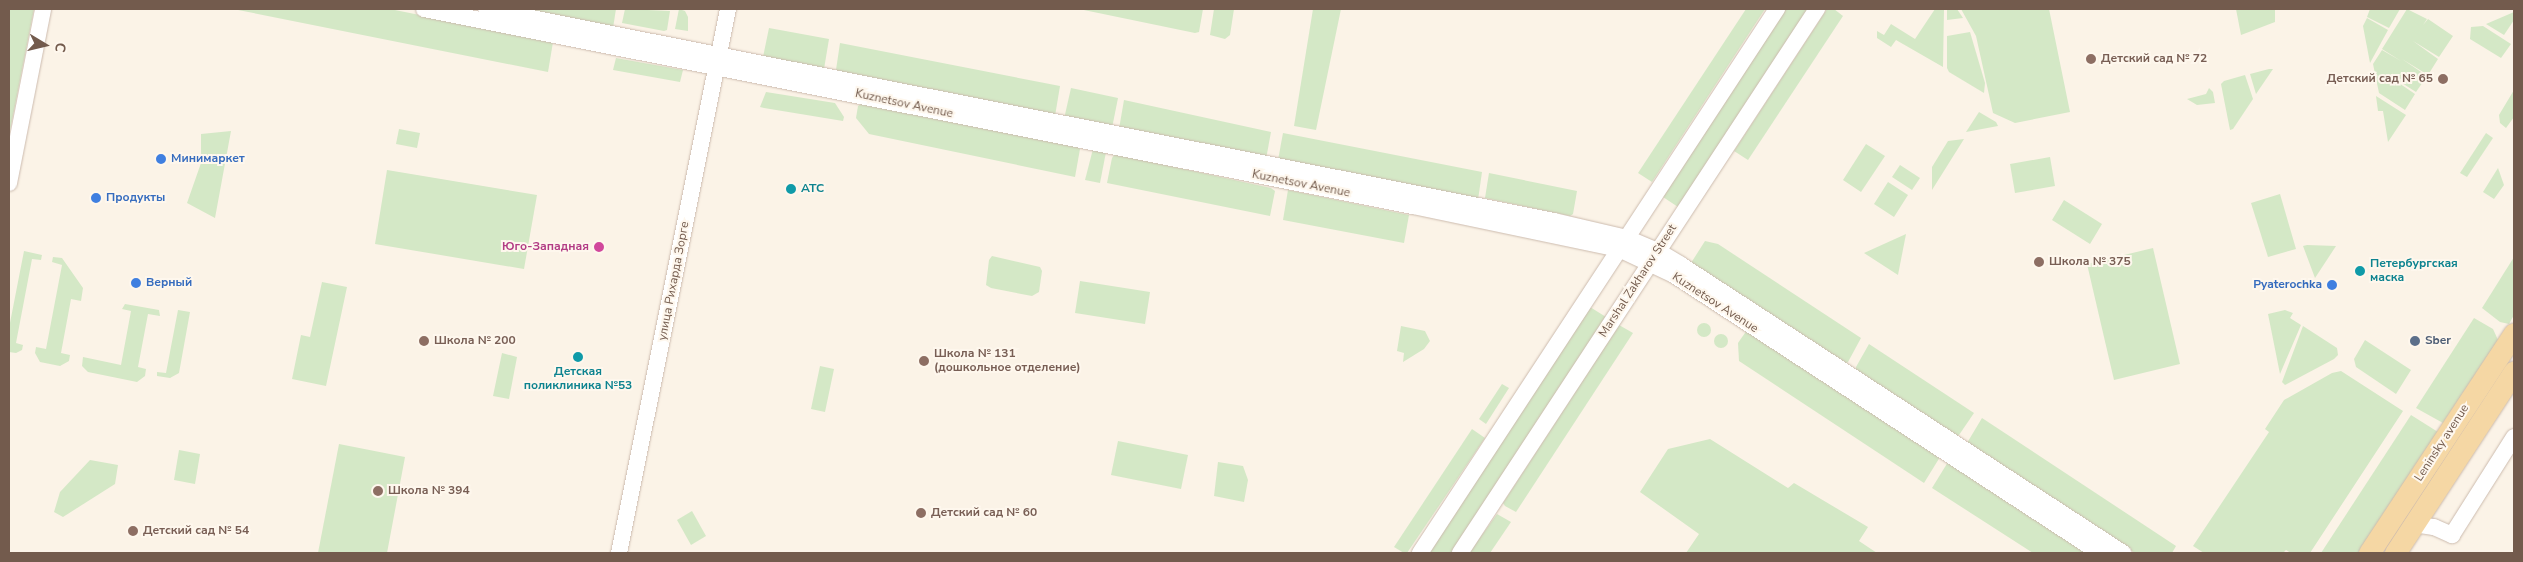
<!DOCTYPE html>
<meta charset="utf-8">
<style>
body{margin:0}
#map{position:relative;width:2523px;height:562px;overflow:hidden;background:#fbf3e7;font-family:"Nunito Sans",sans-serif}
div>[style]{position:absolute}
.green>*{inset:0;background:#d4e8c6}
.round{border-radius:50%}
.roads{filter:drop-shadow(0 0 1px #ccbbae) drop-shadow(0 0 1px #ccbbae)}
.minor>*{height:16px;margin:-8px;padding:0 8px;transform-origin:8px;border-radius:8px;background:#fff}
.major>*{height:21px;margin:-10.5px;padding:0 10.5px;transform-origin:10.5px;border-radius:10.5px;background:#f5d7a4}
.dots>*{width:14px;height:14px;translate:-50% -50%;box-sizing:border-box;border:2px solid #fef7ed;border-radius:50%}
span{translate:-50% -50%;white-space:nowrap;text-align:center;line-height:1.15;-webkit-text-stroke:4px #fef7ed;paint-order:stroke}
.education-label{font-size:12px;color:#785e54;font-weight:700}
.left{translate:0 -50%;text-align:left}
.right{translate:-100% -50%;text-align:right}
.street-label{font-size:12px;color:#735b4d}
.shop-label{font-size:12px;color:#366cbe;font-weight:700}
.culture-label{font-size:12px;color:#0d838f;font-weight:700}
.hotel-label{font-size:12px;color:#b23c85;font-weight:700}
.service-label{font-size:12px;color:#4e5e75;font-weight:700}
.frame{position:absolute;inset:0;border:10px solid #735b4d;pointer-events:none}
.north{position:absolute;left:20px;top:20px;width:50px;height:50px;-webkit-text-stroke:4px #fef7ed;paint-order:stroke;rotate:99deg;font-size:14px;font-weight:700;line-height:20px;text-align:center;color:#735b4d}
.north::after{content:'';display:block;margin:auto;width:18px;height:22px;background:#735b4d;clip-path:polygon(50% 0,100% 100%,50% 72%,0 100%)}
</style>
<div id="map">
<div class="green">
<div style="clip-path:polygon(9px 9px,34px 9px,9px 136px)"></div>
<div style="clip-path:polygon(233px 9px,390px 9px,553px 42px,548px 72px)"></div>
<div style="clip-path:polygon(520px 9px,616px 9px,613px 28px)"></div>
<div style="clip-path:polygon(625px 9px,670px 11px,667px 30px,664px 31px,622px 23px)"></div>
<div style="clip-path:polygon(679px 9px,685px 11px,688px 17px,688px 31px,675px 29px)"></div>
<div style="clip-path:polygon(1079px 9px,1203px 9px,1199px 32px,1195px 33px)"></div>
<div style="clip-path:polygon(1214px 9px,1234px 9px,1230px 35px,1225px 39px,1210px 35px)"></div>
<div style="clip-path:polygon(1313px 9px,1341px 9px,1316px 130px,1294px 126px)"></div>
<div style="clip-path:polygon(1746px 9px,1765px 9px,1652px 182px,1638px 173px)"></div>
<div style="clip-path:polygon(1786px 9px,1808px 9px,1678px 207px,1663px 197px)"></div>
<div style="clip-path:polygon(1827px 9px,1834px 9px,1843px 16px,1748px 160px,1734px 151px)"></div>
<div style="clip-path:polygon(1935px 9px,1944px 9px,1943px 67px,1896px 40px,1891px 47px,1877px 38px,1877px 31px,1884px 35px,1891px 24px,1915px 39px)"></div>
<div style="clip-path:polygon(1947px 9px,1957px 9px,1963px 18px,1947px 20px)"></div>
<div style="clip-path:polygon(1961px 9px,2049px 9px,2070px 112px,2015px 123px,1993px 113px,1976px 36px)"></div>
<div style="clip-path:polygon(2236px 9px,2275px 9px,2275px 22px,2241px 35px)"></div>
<div style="clip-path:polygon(2370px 9px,2400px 9px,2389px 28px,2367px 17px)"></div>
<div style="clip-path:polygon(2407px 9px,2427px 19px,2423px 25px,2428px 19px,2453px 36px,2439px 57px,2413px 41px,2438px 59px,2428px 75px,2402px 59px,2427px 76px,2416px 92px,2391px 76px,2393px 72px,2390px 77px,2415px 94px,2405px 110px,2379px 93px,2373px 64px,2382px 50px,2401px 61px,2382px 49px)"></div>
<div style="clip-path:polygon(2514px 12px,2514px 20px,2504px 35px,2486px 24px)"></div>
<div style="clip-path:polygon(2367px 18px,2388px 30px,2370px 63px,2363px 26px)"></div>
<div style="clip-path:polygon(2483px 26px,2511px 44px,2501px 58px,2470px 39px,2471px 27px)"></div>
<div style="clip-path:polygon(769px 28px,829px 39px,824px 69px,763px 57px)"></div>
<div style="clip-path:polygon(1970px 32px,1985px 83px,1984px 93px,1949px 72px,1947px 68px,1947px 36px)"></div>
<div style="clip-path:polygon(840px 43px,1060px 86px,1055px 116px,855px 76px,836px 70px)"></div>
<div style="clip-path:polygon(616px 58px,683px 70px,680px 82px,613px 70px)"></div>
<div style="clip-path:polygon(2269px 69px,2273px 69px,2256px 94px,2250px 74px)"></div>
<div style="clip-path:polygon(2245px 75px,2253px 99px,2233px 129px,2230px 130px,2221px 84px,2224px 81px)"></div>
<div style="clip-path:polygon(1071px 88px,1118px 98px,1112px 128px,1064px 119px)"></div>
<div style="clip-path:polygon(2209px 88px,2213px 92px,2215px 103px,2197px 105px,2187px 99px,2206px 94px)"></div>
<div style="clip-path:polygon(2514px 90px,2514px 117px,2506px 128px,2500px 123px,2499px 115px)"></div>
<div style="clip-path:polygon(766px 92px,835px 103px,844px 117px,843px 121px,764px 108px,760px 107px)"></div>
<div style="clip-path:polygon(2376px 96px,2406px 115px,2388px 142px,2383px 111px,2378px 111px)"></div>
<div style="clip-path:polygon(1124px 100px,1271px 132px,1266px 159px,1119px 129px)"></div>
<div style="clip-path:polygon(864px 102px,1076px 144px,1080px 149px,1075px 177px,869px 134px,856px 118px,858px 106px)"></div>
<div style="clip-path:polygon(1979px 112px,1996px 122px,1998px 126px,1966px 132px)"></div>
<div style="clip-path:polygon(399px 129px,420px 133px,417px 148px,396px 144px)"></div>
<div style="clip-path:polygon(231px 131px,215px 218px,187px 203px,201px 163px,201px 134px)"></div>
<div style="clip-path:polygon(1283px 133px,1482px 172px,1478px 200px,1278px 160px)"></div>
<div style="clip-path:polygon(2486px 133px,2493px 138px,2467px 177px,2460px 173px)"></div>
<div style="clip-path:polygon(1964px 139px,1932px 190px,1932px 167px,1948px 141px)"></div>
<div style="clip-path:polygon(1866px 144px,1885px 156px,1861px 192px,1843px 180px)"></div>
<div style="clip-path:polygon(1093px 149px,1106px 152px,1100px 183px,1085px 180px)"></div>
<div style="clip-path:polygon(1115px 154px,1271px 188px,1275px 191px,1270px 216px,1107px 183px,1112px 158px)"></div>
<div style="clip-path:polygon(2050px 157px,2055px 186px,2015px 193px,2010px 164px)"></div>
<div style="clip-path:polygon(1900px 165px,1920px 178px,1912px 190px,1892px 177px)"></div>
<div style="clip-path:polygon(2498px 168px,2504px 185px,2494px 199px,2483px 192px)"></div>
<div style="clip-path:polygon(387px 170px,537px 195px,524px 269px,375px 244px)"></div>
<div style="clip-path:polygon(1489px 173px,1577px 191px,1573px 214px,1570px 216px,1485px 198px)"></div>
<div style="clip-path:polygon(1888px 182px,1908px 195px,1894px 217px,1874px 204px)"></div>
<div style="clip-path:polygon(1288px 190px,1409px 215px,1404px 243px,1283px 220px)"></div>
<div style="clip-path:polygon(2280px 194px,2296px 249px,2268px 257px,2251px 203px)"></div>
<div style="clip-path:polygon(2064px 200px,2102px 224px,2090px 244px,2052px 220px)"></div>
<div style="clip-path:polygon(1906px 234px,1898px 275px,1864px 253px)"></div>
<div style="clip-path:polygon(1705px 241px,1718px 244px,1861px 338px,1848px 362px,1845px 364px,1691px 263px)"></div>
<div style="clip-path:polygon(2307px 245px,2336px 246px,2315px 278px,2303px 246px)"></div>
<div style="clip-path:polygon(2153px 248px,2180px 364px,2114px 380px,2087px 264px)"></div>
<div style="clip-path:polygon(24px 251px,42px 255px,41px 260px,32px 259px,16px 343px,23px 345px,22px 350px,16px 353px,9px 352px,9px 328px)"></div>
<div style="clip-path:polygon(992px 256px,1040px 267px,1042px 271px,1039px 292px,1032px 296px,991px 288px,986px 285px,989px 260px)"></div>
<div style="clip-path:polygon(53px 257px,62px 258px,83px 288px,81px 301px,71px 299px,61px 353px,70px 355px,69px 361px,60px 366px,40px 362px,35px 353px,36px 347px,46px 349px,62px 265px,52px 262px)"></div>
<div style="clip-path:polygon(2514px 257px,2514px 315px,2509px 324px,2500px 322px,2482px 308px)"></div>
<div style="clip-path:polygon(1080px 281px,1150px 292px,1145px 324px,1075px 313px)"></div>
<div style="clip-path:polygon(322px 282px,347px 287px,326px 386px,292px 379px,301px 335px,310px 337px)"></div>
<div style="clip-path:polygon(125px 304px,159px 310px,160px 316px,148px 314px,138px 367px,146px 369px,145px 376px,137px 382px,88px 372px,82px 366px,83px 357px,121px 365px,131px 311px,122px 309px)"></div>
<div style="clip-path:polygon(1590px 307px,1606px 317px,1451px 553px,1429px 553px)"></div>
<div style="clip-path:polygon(178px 310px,190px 312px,179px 373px,170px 378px,157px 376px,157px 372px,166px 373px)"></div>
<div style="clip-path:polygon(2285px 310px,2293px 313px,2290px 318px,2301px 325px,2280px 374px,2268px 314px)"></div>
<div style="clip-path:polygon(2474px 318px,2493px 329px,2498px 340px,2443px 423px,2416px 408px)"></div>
<div class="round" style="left:1697px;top:323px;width:14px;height:14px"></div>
<div style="clip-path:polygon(1619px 325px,1633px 333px,1516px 512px,1505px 506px,1503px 503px)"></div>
<div style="clip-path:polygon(1401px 326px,1425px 331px,1430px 341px,1424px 349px,1403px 362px,1404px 353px,1397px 351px)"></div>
<div style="clip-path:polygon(2303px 326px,2337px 348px,2338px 355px,2334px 359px,2285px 385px,2282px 382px)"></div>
<div style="clip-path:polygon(1747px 330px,1940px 457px,1924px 483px,1739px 361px,1738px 343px)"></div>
<div class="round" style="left:1714px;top:334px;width:14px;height:14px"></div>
<div style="clip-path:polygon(2365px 340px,2411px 370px,2396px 394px,2356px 367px,2354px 359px)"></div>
<div style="clip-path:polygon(1869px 344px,1974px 413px,1959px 435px,1956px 437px,1856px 371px,1856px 367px)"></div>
<div style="clip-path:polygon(502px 353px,517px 357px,509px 399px,493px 396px)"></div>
<div style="clip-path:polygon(820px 366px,834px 369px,825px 412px,811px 409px)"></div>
<div style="clip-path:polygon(2341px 371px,2403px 411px,2310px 553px,2291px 553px,2286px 550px,2283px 553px,2204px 553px,2193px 546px,2269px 432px,2265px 429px,2284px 400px,2332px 373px)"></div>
<div style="clip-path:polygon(1502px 384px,1509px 388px,1486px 424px,1479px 419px)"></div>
<div style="clip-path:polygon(2411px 415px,2438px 432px,2358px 553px,2321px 553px)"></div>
<div style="clip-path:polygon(1982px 418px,2176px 546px,2172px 553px,2135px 553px,1967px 443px)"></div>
<div style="clip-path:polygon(1472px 429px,1485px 438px,1407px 553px,1404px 553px,1394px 547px)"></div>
<div style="clip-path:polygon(1710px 439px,1788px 488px,1794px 483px,1868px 527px,1859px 541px,1877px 553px,1686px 553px,1699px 534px,1640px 492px,1668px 449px)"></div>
<div style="clip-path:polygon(1118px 441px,1188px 455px,1181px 489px,1111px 475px)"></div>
<div style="clip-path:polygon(339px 444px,405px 457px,387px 553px,318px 553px)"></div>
<div style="clip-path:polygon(179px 450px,200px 454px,195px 484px,174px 480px)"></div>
<div style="clip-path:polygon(90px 460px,118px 465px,115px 484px,63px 517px,54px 512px,60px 492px)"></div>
<div style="clip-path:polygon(1218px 462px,1243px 466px,1248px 480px,1244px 502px,1214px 496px)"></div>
<div style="clip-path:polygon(1948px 462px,2088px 553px,2033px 553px,1932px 488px)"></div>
<div style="clip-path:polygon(692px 511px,706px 536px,691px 545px,677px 520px)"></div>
<div style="clip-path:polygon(1497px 514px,1511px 522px,1490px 553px,1469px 553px)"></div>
</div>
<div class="roads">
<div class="minor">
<div style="left:424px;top:9px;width:1008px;rotate:11.27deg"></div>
<div style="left:1413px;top:206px;width:210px;rotate:11.8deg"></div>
<div style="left:1619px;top:249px;width:61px;rotate:25.3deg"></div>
<div style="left:1674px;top:275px;width:509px;rotate:33.13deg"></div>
<div style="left:486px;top:9px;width:1089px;rotate:11.23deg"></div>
<div style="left:1554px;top:221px;width:75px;rotate:13.1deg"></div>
<div style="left:1627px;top:238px;width:34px;rotate:23deg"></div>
<div style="left:1658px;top:251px;width:27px;rotate:31deg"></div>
<div style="left:1681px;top:265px;width:528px;rotate:33.09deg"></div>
<div style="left:9px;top:183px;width:177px;rotate:-78.9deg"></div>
<div style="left:2414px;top:524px;width:20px;rotate:9deg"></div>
<div style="left:2434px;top:527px;width:20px;rotate:24deg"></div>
<div style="left:2452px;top:535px;width:116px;rotate:-57.7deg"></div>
<div style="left:619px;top:553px;width:555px;rotate:-78.67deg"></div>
<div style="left:1420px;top:553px;width:651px;rotate:-56.73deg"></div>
<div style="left:1460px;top:553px;width:651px;rotate:-56.73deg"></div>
</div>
<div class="major">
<div style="left:2369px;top:553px;width:263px;rotate:-56.6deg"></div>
<div style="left:2395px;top:553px;width:217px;rotate:-56.8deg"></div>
</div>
</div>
<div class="dots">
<div style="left:2091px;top:59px;background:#8d6e63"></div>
<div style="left:2443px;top:79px;background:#8d6e63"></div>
<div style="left:161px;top:159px;background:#3f7fe0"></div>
<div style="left:791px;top:189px;background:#0f9aa8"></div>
<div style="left:96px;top:198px;background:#3f7fe0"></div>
<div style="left:599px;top:247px;background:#d1479c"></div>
<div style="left:2039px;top:262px;background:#8d6e63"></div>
<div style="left:2360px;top:271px;background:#0f9aa8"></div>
<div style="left:136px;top:283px;background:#3f7fe0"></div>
<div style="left:2332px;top:285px;background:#3f7fe0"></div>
<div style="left:424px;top:341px;background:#8d6e63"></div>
<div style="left:2415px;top:341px;background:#5c6f8a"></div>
<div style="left:578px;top:357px;background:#0f9aa8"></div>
<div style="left:924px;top:361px;background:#8d6e63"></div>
<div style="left:378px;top:491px;background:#8d6e63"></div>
<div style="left:921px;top:513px;background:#8d6e63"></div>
<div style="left:133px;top:531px;background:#8d6e63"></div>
</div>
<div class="education-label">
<span class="left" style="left:2101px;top:59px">Детский сад № 72</span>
<span class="right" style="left:2433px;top:79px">Детский сад № 65</span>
<span class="left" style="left:2049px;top:262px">Школа № 375</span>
<span class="left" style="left:434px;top:341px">Школа № 200</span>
<span class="left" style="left:934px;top:361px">Школа № 131<br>(дошкольное отделение)</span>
<span class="left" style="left:388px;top:491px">Школа № 394</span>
<span class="left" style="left:931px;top:513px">Детский сад № 60</span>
<span class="left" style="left:143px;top:531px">Детский сад № 54</span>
</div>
<div class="street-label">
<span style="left:904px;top:104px;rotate:12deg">Kuznetsov Avenue</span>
<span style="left:1301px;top:184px;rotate:11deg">Kuznetsov Avenue</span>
<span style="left:674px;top:281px;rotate:-79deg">улица Рихарда Зорге</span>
<span style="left:1638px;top:281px;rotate:-57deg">Marshal Zakharov Street</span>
<span style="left:1715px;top:303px;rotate:33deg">Kuznetsov Avenue</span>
<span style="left:2442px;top:443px;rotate:-57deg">Leninsky avenue</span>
</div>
<div class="shop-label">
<span class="left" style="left:171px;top:159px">Минимаркет</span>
<span class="left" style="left:106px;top:198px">Продукты</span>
<span class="left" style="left:146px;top:283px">Верный</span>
<span class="right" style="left:2322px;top:285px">Pyaterochka</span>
</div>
<div class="culture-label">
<span class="left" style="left:801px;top:189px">АТС</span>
<span class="left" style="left:2370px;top:271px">Петербургская<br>маска</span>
<span style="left:578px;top:379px">Детская<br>поликлиника №53</span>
</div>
<div class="hotel-label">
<span class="right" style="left:589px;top:247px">Юго-Западная</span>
</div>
<div class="service-label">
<span class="left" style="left:2425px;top:341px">Sber</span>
</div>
<div class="frame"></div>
<div class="north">С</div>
</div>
